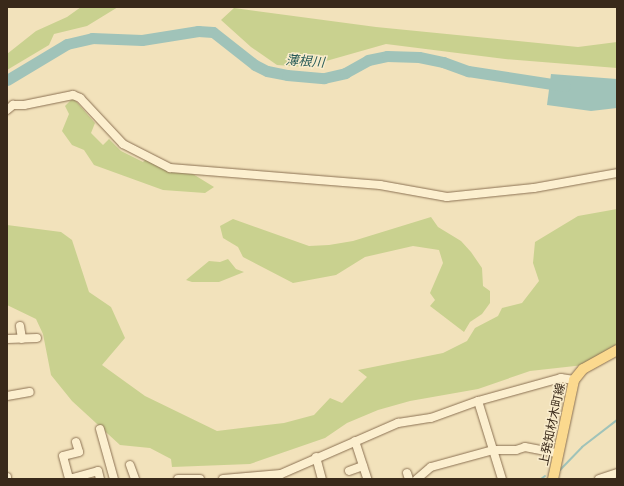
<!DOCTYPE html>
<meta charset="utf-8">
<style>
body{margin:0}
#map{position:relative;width:624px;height:486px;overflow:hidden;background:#f2e2bb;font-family:Georgia,"Noto Sans JP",serif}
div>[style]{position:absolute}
.green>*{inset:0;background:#c9d18f}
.water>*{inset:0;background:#a0c3b9}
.stream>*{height:2px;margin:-1px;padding:0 1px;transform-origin:1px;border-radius:1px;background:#a0c3b9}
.river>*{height:11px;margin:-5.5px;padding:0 5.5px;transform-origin:5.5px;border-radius:5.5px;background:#a0c3b9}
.roads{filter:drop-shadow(0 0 1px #8b7153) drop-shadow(0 0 1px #8b7153)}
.minor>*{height:8px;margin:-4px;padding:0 4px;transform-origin:4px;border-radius:4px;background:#fcefcf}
.major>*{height:10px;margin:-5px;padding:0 5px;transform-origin:5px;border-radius:5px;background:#fbd98e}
span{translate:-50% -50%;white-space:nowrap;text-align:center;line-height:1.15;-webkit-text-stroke:3px #f9eccc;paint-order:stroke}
.street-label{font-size:12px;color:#39291a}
.water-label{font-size:13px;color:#275a57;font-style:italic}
.frame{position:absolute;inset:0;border:8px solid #39291a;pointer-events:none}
</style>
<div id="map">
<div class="green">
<div style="clip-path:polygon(81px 7px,118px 7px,87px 26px,54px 34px,49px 45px,7px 70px,7px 54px,36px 31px,67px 17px)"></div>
<div style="clip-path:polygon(234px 8px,376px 27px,578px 47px,617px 42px,617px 68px,505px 59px,386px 44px,305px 67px,277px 65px,251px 47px,221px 20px)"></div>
<div style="clip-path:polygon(73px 98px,95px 123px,91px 133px,103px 145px,109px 139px,121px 151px,143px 162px,147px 158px,188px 171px,214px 187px,205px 193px,163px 190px,94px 165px,84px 150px,72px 145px,62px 131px,69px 114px,65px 106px)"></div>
<div style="clip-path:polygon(617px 209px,617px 344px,584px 365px,530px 371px,478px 389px,410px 401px,378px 410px,347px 423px,325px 438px,250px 464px,172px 467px,171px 459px,150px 448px,120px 445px,72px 401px,51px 375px,43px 334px,36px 319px,7px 305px,7px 225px,61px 232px,72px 240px,89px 292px,111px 307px,125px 338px,102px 365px,145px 396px,217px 431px,284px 423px,314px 415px,330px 398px,342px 403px,367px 377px,358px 370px,443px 353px,467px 341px,475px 328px,498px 316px,502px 308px,522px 303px,539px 281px,533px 263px,535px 242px,578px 216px)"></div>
<div style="clip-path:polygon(431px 217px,438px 227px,461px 241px,471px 252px,482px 268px,483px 286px,490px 291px,490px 303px,482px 314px,470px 322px,464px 332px,430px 306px,435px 300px,430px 293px,443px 263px,439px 250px,413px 246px,365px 257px,336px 275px,293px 283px,243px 257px,238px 247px,223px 238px,220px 226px,233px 219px,309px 246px,329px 245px,353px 241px)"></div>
<div style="clip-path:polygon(228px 259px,236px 269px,244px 272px,219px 282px,192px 282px,186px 280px,209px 261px,220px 262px)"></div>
</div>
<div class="water">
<div style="clip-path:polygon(551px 74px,617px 79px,617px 108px,591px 111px,547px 105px)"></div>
</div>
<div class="stream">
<div style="left:560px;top:470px;width:32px;rotate:-46deg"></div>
<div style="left:582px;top:447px;width:44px;rotate:-37.6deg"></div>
<div style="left:541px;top:479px;width:5px;rotate:-37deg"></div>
</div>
<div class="river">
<div style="left:7px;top:80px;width:70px;rotate:-31deg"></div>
<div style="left:67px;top:44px;width:26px;rotate:-13deg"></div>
<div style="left:92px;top:38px;width:50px;rotate:2.3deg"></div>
<div style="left:142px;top:40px;width:57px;rotate:-9.1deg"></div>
<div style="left:198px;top:31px;width:15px;rotate:4deg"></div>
<div style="left:213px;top:32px;width:53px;rotate:38.2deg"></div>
<div style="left:255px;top:65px;width:13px;rotate:27deg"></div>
<div style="left:267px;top:71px;width:20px;rotate:11deg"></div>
<div style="left:287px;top:75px;width:37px;rotate:5deg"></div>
<div style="left:324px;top:78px;width:22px;rotate:-13deg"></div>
<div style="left:345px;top:73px;width:26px;rotate:-29deg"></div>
<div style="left:368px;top:60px;width:19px;rotate:-12deg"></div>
<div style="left:387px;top:56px;width:32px;rotate:2deg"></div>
<div style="left:419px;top:57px;width:25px;rotate:12deg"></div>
<div style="left:443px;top:62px;width:27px;rotate:20deg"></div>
<div style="left:468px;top:71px;width:98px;rotate:8.8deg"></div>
</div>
<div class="roads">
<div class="minor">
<div style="left:7px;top:110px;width:8px;rotate:-40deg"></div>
<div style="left:13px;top:105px;width:11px"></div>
<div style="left:24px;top:105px;width:50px;rotate:-11.5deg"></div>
<div style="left:73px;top:95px;width:8px;rotate:23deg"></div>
<div style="left:80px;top:98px;width:63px;rotate:46.9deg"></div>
<div style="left:123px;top:144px;width:53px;rotate:27.1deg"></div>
<div style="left:170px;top:168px;width:211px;rotate:4.6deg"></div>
<div style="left:380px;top:185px;width:68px;rotate:10.2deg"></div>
<div style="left:447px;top:197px;width:87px;rotate:-5.9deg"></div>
<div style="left:534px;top:188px;width:84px;rotate:-10.2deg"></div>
<div style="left:20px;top:326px;width:13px;rotate:81deg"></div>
<div style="left:7px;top:339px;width:30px;rotate:-2deg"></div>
<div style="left:7px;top:396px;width:23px;rotate:-10deg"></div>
<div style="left:478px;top:401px;width:82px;rotate:72.9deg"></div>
<div style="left:100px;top:429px;width:52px;rotate:74.4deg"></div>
<div style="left:355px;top:441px;width:40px;rotate:72deg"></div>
<div style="left:76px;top:442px;width:10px;rotate:73deg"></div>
<div style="left:79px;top:452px;width:16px;rotate:166deg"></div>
<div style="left:63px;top:456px;width:24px;rotate:75deg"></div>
<div style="left:69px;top:479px;width:30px;rotate:-15deg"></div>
<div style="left:98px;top:471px;width:8px;rotate:76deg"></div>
<div style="left:316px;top:457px;width:23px;rotate:75deg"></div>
<div style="left:130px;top:465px;width:15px;rotate:70deg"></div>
<div style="left:349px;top:471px;width:15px;rotate:-20deg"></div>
<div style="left:407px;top:473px;width:6px;rotate:72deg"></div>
<div style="left:7px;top:477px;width:2px;rotate:90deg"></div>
<div style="left:178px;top:479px;width:22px"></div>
<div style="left:223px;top:479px;width:58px;rotate:-4.9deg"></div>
<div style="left:281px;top:474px;width:128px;rotate:-23.6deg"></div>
<div style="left:398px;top:423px;width:33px;rotate:-9deg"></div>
<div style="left:431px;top:418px;width:50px;rotate:-19.9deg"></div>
<div style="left:478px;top:401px;width:86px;rotate:-15.5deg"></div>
<div style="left:561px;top:378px;width:13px;rotate:9deg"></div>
<div style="left:417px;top:479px;width:18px;rotate:-41deg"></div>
<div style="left:431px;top:467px;width:64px;rotate:-15.3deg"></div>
<div style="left:493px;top:450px;width:23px"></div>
<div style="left:516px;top:450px;width:9px;rotate:-18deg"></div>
<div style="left:525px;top:447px;width:33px;rotate:11deg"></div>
<div style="left:599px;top:479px;width:19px;rotate:-18deg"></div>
</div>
<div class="major">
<div style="left:553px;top:479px;width:101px;rotate:-78deg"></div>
<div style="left:574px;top:380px;width:14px;rotate:-51deg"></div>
<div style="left:583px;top:369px;width:39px;rotate:-29deg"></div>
</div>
</div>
<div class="street-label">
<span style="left:551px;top:424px;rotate:-78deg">上発知材木町線</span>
</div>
<div class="water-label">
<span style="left:305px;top:61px;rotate:4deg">薄根川</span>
</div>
<div class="frame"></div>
</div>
